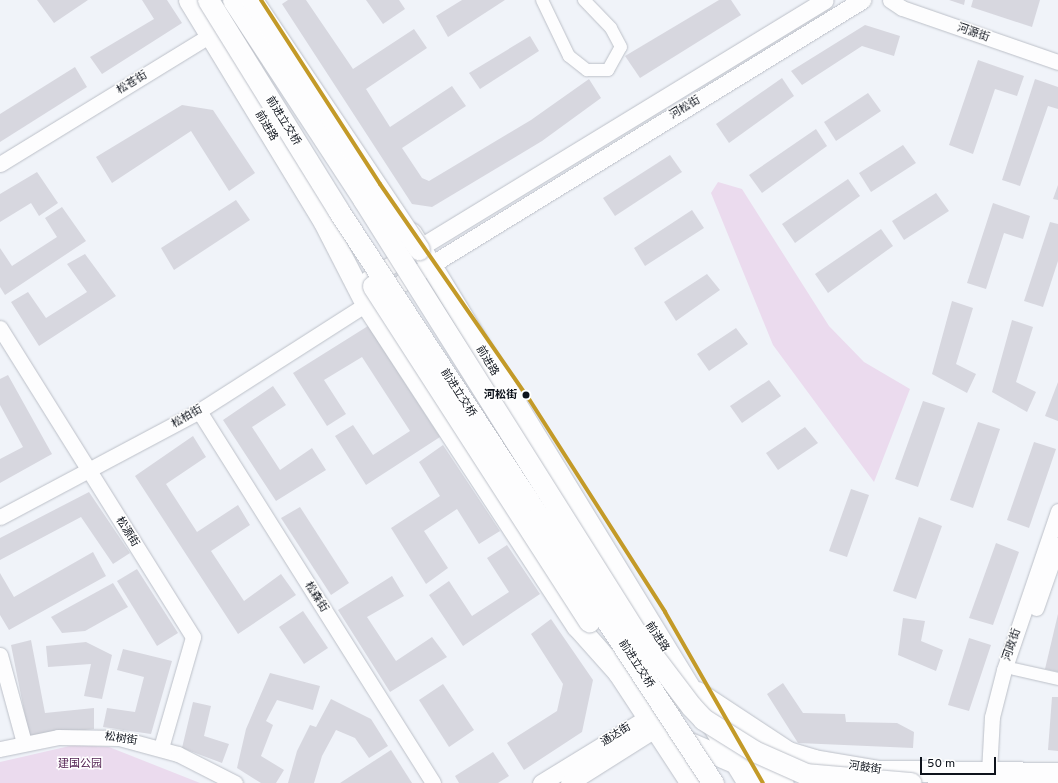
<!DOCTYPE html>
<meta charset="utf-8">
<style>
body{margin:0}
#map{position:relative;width:1058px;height:783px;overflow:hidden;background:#f0f3f9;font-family:Overpass,"Noto Sans SC",sans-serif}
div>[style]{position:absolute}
.green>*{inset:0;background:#ebdbee}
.building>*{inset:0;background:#d7d7df}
.roads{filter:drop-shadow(0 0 1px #bcc0c8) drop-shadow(0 0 1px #bcc0c8)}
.minor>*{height:12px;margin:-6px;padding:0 6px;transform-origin:6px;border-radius:6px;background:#fdfdfe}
.tertiary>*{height:15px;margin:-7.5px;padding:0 7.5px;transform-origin:7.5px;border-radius:7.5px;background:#fdfdfe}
.secondary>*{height:17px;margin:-8.5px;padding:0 8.5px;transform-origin:8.5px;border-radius:8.5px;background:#fdfdfe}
.trunk>*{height:21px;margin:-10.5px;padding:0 10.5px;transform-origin:10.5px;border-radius:10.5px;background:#fdfdfe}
.bridges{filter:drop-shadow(0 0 1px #bcc0c8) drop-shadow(0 0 1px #bcc0c8)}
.trunk-bridge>*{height:21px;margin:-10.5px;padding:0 10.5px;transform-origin:10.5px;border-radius:10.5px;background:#fdfdfe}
.metro-1>*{height:4px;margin:-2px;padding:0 2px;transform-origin:2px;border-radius:2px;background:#c39a28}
.dots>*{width:11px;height:11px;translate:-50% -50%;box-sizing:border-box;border:2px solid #fff;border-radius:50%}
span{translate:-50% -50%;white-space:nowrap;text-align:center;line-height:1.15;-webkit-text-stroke:3px #fff;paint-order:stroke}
.street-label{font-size:11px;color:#0e131c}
.stop-label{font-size:11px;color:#0e131c;font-weight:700}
.right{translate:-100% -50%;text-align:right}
.park-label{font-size:11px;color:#522151}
.scale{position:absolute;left:920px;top:757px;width:76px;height:18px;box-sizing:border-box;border:2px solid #0e131c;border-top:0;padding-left:5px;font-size:12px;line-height:14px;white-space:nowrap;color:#0e131c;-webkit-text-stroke:3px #fff;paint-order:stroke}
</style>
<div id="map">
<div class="green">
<div style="clip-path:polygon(718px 182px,742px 189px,829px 326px,864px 362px,910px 389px,874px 482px,773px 345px,711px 193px)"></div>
<div style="clip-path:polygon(74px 745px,109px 747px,200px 783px,0 783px,0 762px)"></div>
</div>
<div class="building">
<div style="clip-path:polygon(37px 0,88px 0,54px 23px)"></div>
<div style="clip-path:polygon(142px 0,167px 0,182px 23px,102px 74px,90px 57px,154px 19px)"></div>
<div style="clip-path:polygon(288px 0,306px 0,353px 69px,414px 29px,427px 48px,366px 89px,390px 127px,452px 86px,466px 106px,402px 148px,422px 178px,429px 181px,531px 120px,589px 79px,601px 98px,542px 141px,432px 207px,412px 204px,282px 4px)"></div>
<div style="clip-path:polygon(366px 0,399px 0,405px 9px,383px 24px)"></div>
<div style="clip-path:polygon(462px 0,505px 0,448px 37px,436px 16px)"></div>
<div style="clip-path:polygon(719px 0,731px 0,741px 15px,640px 78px,625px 56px)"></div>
<div style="clip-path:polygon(949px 0,965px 0,964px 5px)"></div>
<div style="clip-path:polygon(973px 0,1040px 0,1032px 27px,971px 7px)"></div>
<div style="clip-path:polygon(865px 25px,900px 36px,894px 56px,862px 46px,802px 85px,791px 71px)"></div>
<div style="clip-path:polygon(530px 36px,539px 51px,480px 89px,469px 73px)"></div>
<div style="clip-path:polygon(978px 60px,1024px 76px,1017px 96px,995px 89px,973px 154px,949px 145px)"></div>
<div style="clip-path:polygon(75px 67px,87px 87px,0 142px,0 114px)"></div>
<div style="clip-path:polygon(782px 78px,794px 96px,729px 143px,716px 124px)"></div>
<div style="clip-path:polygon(1035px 79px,1058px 87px,1058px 109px,1048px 106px,1020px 186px,1002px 180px)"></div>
<div style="clip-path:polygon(868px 93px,881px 111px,836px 141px,824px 122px)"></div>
<div style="clip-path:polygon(182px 105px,213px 110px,255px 173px,229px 191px,191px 131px,112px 183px,96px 157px)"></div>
<div style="clip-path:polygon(816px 129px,827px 146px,762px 193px,749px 175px)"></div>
<div style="clip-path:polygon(903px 145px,916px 163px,871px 192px,859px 173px)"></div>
<div style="clip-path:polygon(670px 155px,682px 172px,615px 216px,603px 198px)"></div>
<div style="clip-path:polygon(37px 172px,58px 203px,39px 216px,31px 203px,0 222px,0 194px)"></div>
<div style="clip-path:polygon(848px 179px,860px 196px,795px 243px,782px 224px)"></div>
<div style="clip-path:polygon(1058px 185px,1058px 200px,1053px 199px)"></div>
<div style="clip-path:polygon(936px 193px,949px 211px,904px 240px,892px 221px)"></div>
<div style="clip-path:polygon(236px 200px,250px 220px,174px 270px,161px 248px)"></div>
<div style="clip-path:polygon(993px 203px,1030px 216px,1023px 239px,1004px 233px,986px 289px,967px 283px)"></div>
<div style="clip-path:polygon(62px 207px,86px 241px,5px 295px,0 287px,0 248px,12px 266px,57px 237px,45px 218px)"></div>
<div style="clip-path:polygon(692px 210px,704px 228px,645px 266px,634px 248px)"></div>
<div style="clip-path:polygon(1050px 222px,1058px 224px,1058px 261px,1043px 307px,1024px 301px)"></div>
<div style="clip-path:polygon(881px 229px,893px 246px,828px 293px,815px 274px)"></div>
<div style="clip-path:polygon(85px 254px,116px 296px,39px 346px,11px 302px,28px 292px,46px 318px,87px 292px,67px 264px)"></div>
<div style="clip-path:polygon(707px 274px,720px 290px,676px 321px,664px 302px)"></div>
<div style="clip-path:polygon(952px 301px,973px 308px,956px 364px,976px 374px,967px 393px,932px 374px)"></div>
<div style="clip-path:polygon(1012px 320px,1033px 327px,1016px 382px,1036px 392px,1027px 412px,992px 392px)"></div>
<div style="clip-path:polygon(368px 326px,440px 437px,366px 485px,335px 436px,353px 425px,373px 455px,410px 431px,362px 357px,324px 380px,346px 414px,327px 426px,293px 373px)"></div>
<div style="clip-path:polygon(736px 328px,748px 344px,709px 371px,697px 354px)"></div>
<div style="clip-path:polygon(8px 375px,52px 454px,0 483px,0 459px,23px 447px,0 405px,0 379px)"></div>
<div style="clip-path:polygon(769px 380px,781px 396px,742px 423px,730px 406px)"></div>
<div style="clip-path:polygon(1058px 382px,1058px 421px,1045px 416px)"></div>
<div style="clip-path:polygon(273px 386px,286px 405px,252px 427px,280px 470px,312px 448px,326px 470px,276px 501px,223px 420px)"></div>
<div style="clip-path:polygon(923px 401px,945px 408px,918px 487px,895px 479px)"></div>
<div style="clip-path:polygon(978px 422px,1000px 429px,973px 508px,950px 500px)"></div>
<div style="clip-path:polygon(805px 427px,818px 443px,778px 470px,766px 453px)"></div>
<div style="clip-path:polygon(193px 436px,206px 457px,166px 484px,197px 532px,238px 505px,250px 525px,211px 551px,244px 601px,281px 574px,296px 595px,238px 634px,135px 476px)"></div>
<div style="clip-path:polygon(1034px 442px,1056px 449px,1029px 528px,1007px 520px)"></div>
<div style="clip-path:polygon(443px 445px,500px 531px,479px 544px,457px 509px,424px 531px,448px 568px,426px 584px,391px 528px,440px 496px,419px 462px)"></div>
<div style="clip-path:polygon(851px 489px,869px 495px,847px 557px,829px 551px)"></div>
<div style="clip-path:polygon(89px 492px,130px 553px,113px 564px,81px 517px,0 560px,0 538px)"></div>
<div style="clip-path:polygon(300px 507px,349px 583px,331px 595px,281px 518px)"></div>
<div style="clip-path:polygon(919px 517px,942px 526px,916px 599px,893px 591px)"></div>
<div style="clip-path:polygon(996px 543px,1019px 552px,993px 625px,969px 618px)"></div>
<div style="clip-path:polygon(507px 545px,540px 594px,463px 646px,429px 595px,449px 581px,472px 616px,509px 592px,487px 558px)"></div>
<div style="clip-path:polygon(93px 552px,106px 576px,9px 630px,0 615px,0 573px,14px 597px)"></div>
<div style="clip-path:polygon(137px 569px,178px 633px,157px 646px,117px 581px)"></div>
<div style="clip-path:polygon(392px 576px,404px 596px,367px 617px,396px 661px,432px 637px,447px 657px,390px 692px,338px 610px)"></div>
<div style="clip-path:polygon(113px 583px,128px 607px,85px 631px,62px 633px,51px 617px)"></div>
<div style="clip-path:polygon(303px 611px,328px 648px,304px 664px,279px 627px)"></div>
<div style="clip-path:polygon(1058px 614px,1058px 672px,1045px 669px)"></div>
<div style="clip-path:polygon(903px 618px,925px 621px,921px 641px,943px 650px,936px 671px,898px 655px)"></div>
<div style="clip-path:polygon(551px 619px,593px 680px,582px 732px,524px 770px,507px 743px,557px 711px,563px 684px,531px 634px)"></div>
<div style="clip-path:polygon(969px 638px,991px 645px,969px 711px,948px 705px)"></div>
<div style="clip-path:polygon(31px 640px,45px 713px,94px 708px,94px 729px,29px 736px,11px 645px)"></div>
<div style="clip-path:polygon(86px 642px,112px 655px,102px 699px,84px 696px,91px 664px,48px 667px,46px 646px)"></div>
<div style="clip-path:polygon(123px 649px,172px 661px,151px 734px,103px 727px,107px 708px,135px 712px,144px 677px,117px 670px)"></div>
<div style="clip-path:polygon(270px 673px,320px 686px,313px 710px,277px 700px,266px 721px,273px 725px,261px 756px,284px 770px,276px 783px,261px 783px,237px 768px,246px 729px)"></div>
<div style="clip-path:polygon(783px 683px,803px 713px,845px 714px,846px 722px,897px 723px,914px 732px,913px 748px,798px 743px,767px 694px)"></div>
<div style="clip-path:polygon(443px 684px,474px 730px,449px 747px,419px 700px)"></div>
<div style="clip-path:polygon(1052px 697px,1058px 697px,1058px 751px,1048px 750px)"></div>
<div style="clip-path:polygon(331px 699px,371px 719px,388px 746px,369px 758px,355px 738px,336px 730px,322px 756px,314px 783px,288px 783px,297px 751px,310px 725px,316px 727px)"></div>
<div style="clip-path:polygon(193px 702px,211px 706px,204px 736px,229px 744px,222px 763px,182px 748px)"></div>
<div style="clip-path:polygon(391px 750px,412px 783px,340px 783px)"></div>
<div style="clip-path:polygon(493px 752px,509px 776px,498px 783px,459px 783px,455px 776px)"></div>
</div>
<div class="roads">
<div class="minor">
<div style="left:542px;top:0;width:62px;rotate:64.3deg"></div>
<div style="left:569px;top:56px;width:23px;rotate:38deg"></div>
<div style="left:587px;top:70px;width:21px"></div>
<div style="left:608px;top:70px;width:26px;rotate:-61deg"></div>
<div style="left:621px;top:47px;width:21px;rotate:-118deg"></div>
<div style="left:611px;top:28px;width:39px;rotate:-134deg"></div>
<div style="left:1014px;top:669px;width:45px;rotate:12.8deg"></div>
</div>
<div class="tertiary">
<div style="left:890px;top:0;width:14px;rotate:34deg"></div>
<div style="left:902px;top:8px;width:165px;rotate:19.1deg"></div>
<div style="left:0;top:164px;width:257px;rotate:-31.5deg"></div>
<div style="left:0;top:328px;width:364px;rotate:58deg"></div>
<div style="left:193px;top:637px;width:116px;rotate:106.1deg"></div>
<div style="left:199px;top:411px;width:439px;rotate:57.8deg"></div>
<div style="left:0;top:517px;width:225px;rotate:-28deg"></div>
<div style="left:199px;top:411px;width:198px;rotate:-32.6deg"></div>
<div style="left:1036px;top:608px;width:67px;rotate:-70.8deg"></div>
<div style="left:0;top:655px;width:91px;rotate:74.7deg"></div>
<div style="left:0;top:749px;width:59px;rotate:-11.7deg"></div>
<div style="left:58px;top:737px;width:61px;rotate:0.9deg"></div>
<div style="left:119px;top:738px;width:61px;rotate:15.2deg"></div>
<div style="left:178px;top:754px;width:64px;rotate:27deg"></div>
<div style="left:993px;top:783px;width:12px;rotate:-110deg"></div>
<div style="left:989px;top:772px;width:55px;rotate:-86.9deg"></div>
<div style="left:992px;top:717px;width:49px;rotate:-75.7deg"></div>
<div style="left:1004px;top:670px;width:168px;rotate:-71.2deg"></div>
</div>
<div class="secondary">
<div style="left:368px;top:279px;width:535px;rotate:-31.4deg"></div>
<div style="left:380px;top:296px;width:566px;rotate:-31.55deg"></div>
<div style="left:541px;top:783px;width:178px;rotate:-31.5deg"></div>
<div style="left:569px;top:783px;width:103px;rotate:-32.3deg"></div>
</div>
<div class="trunk">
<div style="left:189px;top:0;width:260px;rotate:58.7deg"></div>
<div style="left:324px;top:222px;width:92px;rotate:62.9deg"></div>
<div style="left:366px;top:304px;width:385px;rotate:56.8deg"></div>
<div style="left:577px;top:626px;width:62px;rotate:48.3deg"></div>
<div style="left:411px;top:233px;width:645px;rotate:58.5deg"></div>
<div style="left:613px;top:659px;width:14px;rotate:69deg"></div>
<div style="left:618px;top:672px;width:133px;rotate:56.7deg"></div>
<div style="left:697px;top:692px;width:109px;rotate:33.4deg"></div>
<div style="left:788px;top:752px;width:27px;rotate:17deg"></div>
<div style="left:814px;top:760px;width:66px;rotate:9.6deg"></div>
<div style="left:879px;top:771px;width:179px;rotate:0.6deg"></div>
<div style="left:678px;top:738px;width:114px;rotate:23.2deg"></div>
</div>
</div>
<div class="bridges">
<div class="trunk-bridge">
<div style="left:208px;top:0;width:247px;rotate:58.2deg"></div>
<div style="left:338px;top:210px;width:685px;rotate:56.8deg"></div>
<div style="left:233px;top:0;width:238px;rotate:56.8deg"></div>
<div style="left:363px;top:199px;width:516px;rotate:57.82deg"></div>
<div style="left:638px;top:636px;width:88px;rotate:52.9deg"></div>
<div style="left:691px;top:706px;width:18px;rotate:47deg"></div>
<div style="left:703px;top:719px;width:60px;rotate:32.1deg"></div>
<div style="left:754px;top:751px;width:57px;rotate:23.9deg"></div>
<div style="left:806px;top:774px;width:105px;rotate:4.9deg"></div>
<div style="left:252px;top:0;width:300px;rotate:56.2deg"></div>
<div style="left:373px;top:286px;width:399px;rotate:57.2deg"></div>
</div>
</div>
<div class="metro-1">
<div style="left:261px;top:0;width:219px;rotate:57.1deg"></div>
<div style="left:380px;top:184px;width:262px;rotate:55.3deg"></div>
<div style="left:529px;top:399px;width:253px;rotate:57.4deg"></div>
<div style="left:665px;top:612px;width:197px;rotate:60.2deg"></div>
</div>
<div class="dots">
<div style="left:526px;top:395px;background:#0e131c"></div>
</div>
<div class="street-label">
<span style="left:973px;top:33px;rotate:19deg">河源街</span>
<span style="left:132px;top:83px;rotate:-31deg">松苍街</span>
<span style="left:685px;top:108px;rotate:-31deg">河松街</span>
<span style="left:283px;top:121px;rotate:58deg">前进立交桥</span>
<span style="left:266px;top:126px;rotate:59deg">前进路</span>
<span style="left:487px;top:361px;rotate:59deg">前进路</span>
<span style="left:458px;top:393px;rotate:57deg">前进立交桥</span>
<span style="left:187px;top:417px;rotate:-30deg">松柏街</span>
<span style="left:127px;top:532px;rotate:58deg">松源街</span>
<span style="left:316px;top:597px;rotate:58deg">松森街</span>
<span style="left:657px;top:637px;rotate:56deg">前进路</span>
<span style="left:1012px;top:645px;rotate:-71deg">河政街</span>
<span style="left:636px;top:664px;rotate:57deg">前进立交桥</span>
<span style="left:616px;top:735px;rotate:-32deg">通达街</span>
<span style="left:121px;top:739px;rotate:8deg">松树街</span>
<span style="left:865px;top:768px;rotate:8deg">河鼓街</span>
</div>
<div class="stop-label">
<span class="right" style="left:517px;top:395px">河松街</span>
</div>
<div class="park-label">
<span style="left:80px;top:764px">建国公园</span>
</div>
<div class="scale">50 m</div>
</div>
